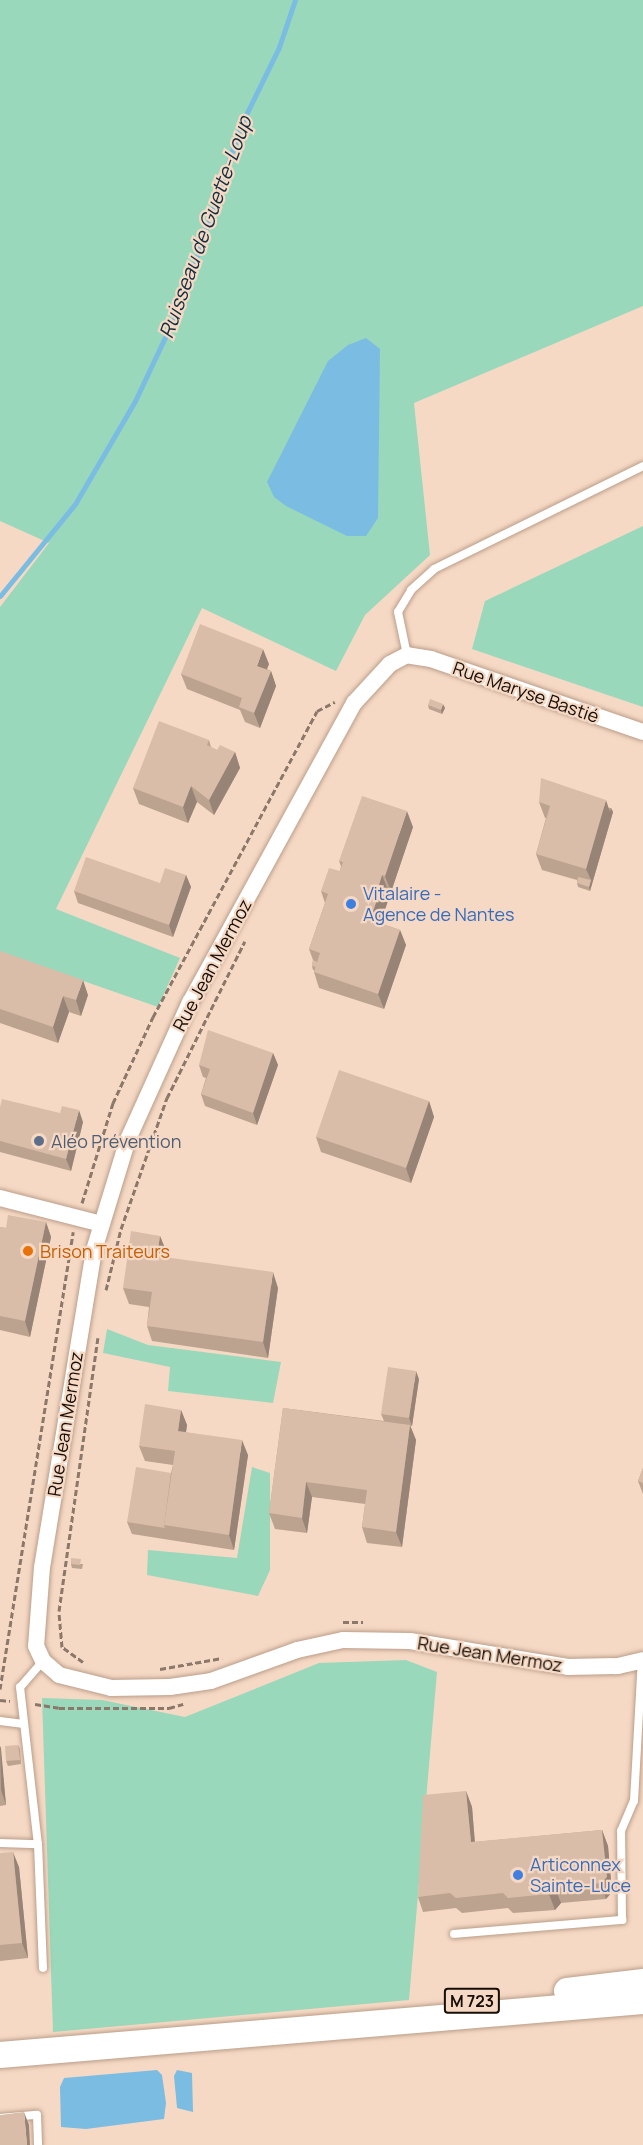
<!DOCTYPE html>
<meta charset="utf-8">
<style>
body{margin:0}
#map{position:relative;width:643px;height:2145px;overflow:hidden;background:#f6d9c4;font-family:Manrope,sans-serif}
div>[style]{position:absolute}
.green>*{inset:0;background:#99d8bb}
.water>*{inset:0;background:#7bbce3}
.stream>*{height:5px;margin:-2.5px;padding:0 2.5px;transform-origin:2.5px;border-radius:2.5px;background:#7bbce3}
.path>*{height:3px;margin-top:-1.5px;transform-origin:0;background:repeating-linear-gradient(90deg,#8b786a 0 6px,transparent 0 9px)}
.roads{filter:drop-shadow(0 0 2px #ba9e8a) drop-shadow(0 0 2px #ba9e8a)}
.lane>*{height:8px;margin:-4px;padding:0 4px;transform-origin:4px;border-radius:4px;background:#fff}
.street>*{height:16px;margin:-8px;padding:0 8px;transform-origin:8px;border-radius:8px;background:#fff}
.primary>*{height:26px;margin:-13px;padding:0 13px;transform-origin:13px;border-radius:13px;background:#fff}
.wall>*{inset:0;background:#bba390}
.shaded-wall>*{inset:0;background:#988476}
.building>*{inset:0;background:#d9bda8}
.dots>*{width:16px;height:16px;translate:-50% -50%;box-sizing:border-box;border:3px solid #f6d9c4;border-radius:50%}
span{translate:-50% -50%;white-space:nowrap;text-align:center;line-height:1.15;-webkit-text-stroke:4.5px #f6d9c4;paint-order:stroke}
.shield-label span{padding:2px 4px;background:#f6d9c4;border:2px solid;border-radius:4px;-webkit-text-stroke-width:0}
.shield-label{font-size:16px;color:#160d06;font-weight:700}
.street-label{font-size:18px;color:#160d06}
.shop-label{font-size:18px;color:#366cbe}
.left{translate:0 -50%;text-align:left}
.service-label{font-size:18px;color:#4e5e75}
.food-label{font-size:18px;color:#c56008}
.water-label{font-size:20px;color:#102e3f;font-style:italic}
</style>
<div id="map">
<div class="green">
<div style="clip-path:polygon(0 0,643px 0,643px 306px,414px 403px,430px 555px,365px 615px,336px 671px,202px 608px,56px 909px,180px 958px,158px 1007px,0 952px,0 607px,49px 543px,0 521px)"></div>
<div style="clip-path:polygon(643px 526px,643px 707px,472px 649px,485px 601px)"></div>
<div style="clip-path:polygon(107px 1329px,148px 1345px,281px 1362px,273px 1403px,168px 1391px,170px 1367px,103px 1353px)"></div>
<div style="clip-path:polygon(252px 1467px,270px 1473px,270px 1570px,258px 1596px,147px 1575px,148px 1550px,237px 1558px)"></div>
<div style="clip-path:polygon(406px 1660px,437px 1672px,409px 2000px,53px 2032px,42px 1698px,102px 1700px,185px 1717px,319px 1663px)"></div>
</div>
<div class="water">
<div style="clip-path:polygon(366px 338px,380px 349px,378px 518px,366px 536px,347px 536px,286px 506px,274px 497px,267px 482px,328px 361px,348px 345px)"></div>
<div style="clip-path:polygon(157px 2070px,162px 2075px,166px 2103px,164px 2119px,86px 2129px,61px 2127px,60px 2087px,64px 2078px)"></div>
<div style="clip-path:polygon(177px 2070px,192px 2073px,193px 2112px,177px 2108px,174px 2076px)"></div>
</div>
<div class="stream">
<div style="left:0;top:596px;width:119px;rotate:-50.8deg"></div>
<div style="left:75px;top:504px;width:119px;rotate:-59.8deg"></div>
<div style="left:135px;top:401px;width:110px;rotate:-64.8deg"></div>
<div style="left:182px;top:301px;width:186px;rotate:-71.5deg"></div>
<div style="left:241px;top:125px;width:87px;rotate:-64deg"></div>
<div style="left:279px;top:47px;width:50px;rotate:-71.2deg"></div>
</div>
<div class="path">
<div style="left:82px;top:1203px;width:105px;rotate:-72.8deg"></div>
<div style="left:113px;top:1103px;width:95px;rotate:-65.1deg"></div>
<div style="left:153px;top:1017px;width:347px;rotate:-61.8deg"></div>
<div style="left:317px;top:711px;width:20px;rotate:-27deg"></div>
<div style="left:106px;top:1290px;width:63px;rotate:-76.2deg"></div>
<div style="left:121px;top:1229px;width:139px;rotate:-70.7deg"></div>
<div style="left:167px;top:1098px;width:175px;rotate:-63.6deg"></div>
<div style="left:343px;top:1622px;width:20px"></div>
<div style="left:83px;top:1662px;width:26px;rotate:-144deg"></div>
<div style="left:62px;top:1647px;width:36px;rotate:-95deg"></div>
<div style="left:59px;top:1611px;width:276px;rotate:-81.9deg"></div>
<div style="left:160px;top:1669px;width:63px;rotate:-10.1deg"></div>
<div style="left:0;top:1689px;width:463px;rotate:-80.9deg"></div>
<div style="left:0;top:1700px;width:10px;rotate:6deg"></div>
<div style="left:35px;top:1704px;width:24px;rotate:9deg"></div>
<div style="left:59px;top:1708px;width:110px"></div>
<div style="left:169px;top:1708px;width:15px;rotate:-16deg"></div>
</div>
<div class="roads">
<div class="lane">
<div style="left:407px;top:655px;width:44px;rotate:-101.8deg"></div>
<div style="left:398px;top:612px;width:26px;rotate:-59deg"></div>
<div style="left:411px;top:590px;width:31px;rotate:-42deg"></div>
<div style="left:434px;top:569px;width:233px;rotate:-26.2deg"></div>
<div style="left:43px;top:1661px;width:35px;rotate:131deg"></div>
<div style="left:20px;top:1687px;width:158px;rotate:83.5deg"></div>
<div style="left:38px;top:1844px;width:124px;rotate:87.7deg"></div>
<div style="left:0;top:1721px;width:24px;rotate:7deg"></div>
<div style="left:0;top:1843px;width:38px;rotate:2deg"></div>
<div style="left:454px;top:1934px;width:169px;rotate:-4.8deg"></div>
<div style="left:622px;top:1920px;width:89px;rotate:-90.6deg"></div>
<div style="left:621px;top:1831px;width:33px;rotate:-67deg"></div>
<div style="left:634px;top:1801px;width:141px;rotate:-86.8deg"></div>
<div style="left:0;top:2118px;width:37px;rotate:-5deg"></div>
<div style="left:37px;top:2115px;width:30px;rotate:88deg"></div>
</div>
<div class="street">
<div style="left:643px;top:732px;width:224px;rotate:-161deg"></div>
<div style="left:431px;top:659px;width:24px;rotate:-171deg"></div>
<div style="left:407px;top:655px;width:19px;rotate:152deg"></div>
<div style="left:390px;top:664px;width:53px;rotate:132.7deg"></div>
<div style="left:354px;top:703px;width:341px;rotate:118.7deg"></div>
<div style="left:190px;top:1002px;width:150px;rotate:114.3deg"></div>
<div style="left:128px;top:1139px;width:116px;rotate:107deg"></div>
<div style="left:94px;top:1250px;width:321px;rotate:99.3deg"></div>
<div style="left:42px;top:1567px;width:79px;rotate:94.3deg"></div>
<div style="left:36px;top:1646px;width:17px;rotate:65deg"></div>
<div style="left:43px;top:1661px;width:21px;rotate:41deg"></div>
<div style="left:59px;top:1675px;width:54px;rotate:14deg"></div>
<div style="left:111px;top:1688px;width:59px;rotate:-1deg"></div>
<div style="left:170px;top:1687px;width:41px;rotate:-8.3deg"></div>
<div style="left:211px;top:1681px;width:91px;rotate:-19.8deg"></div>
<div style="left:297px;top:1650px;width:47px;rotate:-12.3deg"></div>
<div style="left:343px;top:1640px;width:67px;rotate:0.9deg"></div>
<div style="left:410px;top:1641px;width:160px;rotate:9.3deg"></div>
<div style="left:568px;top:1667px;width:50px;rotate:-1.1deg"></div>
<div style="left:618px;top:1666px;width:26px;rotate:-13deg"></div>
<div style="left:0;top:1198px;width:105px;rotate:14.3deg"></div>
</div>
<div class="primary">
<div style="left:567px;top:1991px;width:77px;rotate:-6.8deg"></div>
<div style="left:0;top:2055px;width:645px;rotate:-4.8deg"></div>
</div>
</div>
<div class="wall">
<div style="clip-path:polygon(269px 664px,267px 669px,271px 671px,276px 686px,260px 728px,245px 722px,240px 710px,187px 689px,181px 674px)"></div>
<div style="clip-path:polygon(428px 705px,445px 708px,442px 714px,429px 709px)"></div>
<div style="clip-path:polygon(209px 740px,211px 747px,217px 750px,235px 752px,240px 768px,214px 815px,197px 802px,188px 823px,139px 804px,133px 788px)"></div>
<div style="clip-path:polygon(539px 802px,611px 808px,613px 812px,590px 891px,578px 887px,577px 883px,577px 880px,542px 870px,536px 854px,546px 818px,545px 818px)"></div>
<div style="clip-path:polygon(413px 827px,391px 892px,388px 890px,386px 896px,388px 901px,380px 923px,400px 930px,406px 945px,384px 1009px,319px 988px,314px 972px,314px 970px,313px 970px,312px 966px,313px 960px,309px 949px,325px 903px,321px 891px,340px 871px,341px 866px,339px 861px)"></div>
<div style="clip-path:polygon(186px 875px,191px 887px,173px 937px,78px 903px,74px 891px,160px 883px)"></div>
<div style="clip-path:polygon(0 951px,88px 995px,81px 1016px,69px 1012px,58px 1043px,0 1023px)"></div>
<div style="clip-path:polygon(273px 1053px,278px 1065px,257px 1125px,205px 1106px,201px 1094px,206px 1078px,203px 1077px,199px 1065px)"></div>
<div style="clip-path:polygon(429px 1101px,434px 1117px,411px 1183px,321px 1152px,316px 1137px)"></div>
<div style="clip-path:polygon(0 1107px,83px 1122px,71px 1171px,0 1152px)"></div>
<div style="clip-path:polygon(46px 1222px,51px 1237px,30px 1337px,0 1330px,0 1227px,6px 1228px)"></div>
<div style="clip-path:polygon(160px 1236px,166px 1251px,165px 1257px,278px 1288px,268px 1358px,152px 1341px,147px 1326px,149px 1307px,129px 1304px,123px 1288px)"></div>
<div style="clip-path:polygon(419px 1379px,412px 1426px,410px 1426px,416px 1440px,402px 1547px,367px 1543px,362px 1527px,365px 1504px,312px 1497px,307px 1533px,275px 1529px,269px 1513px,283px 1408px,384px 1421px,381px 1414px)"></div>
<div style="clip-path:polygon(181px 1410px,187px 1425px,186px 1432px,248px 1455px,234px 1550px,132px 1534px,127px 1522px,171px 1473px,173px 1465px,145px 1461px,139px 1446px)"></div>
<div style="clip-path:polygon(643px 1468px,643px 1494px,638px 1481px)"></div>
<div style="clip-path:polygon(71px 1564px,83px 1564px,82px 1569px,72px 1568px)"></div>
<div style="clip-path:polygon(18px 1745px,20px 1749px,21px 1764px,8px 1766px,6px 1761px)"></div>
<div style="clip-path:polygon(0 1746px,6px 1805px,0 1806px)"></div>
<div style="clip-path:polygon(466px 1791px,472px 1807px,475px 1842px,602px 1830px,608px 1846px,612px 1892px,606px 1899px,561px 1903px,555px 1910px,513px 1913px,508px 1908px,462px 1913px,456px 1908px,423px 1912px,418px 1897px)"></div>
<div style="clip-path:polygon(0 1853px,19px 1867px,28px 1958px,0 1961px)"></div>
</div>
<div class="shaded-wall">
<div style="clip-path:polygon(263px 649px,269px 664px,262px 681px,257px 666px)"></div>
<div style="clip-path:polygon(271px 671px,276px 686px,260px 728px,254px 713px)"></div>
<div style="clip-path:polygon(443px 704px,445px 708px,442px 714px,441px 710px)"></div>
<div style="clip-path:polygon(235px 752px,240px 768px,214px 815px,209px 800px)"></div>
<div style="clip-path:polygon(191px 786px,197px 802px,188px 823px,183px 807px)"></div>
<div style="clip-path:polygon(606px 800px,610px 812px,611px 808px,613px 812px,590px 891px,589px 887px,591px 880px,586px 869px)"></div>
<div style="clip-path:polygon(407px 811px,413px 827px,391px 892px,385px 876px)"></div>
<div style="clip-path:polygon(186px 875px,191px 887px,173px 937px,169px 925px)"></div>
<div style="clip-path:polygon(382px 875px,388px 890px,386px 896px,388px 901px,376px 935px,370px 920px,379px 885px)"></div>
<div style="clip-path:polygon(400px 930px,406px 945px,384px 1009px,378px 994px)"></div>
<div style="clip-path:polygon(83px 980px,88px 995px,81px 1016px,76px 1000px)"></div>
<div style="clip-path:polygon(63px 996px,69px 1012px,58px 1043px,53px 1027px)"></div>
<div style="clip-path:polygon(273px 1053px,278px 1065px,257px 1125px,253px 1113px)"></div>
<div style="clip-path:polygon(429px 1101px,434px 1117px,411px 1183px,406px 1168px)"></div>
<div style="clip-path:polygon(79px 1110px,83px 1122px,71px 1171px,66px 1159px)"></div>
<div style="clip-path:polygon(46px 1222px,51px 1237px,30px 1337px,25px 1321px)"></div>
<div style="clip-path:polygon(160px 1236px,166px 1251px,162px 1271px,157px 1256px)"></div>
<div style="clip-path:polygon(273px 1272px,278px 1288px,268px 1358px,263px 1342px)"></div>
<div style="clip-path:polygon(416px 1371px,419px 1379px,412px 1426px,409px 1418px)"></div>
<div style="clip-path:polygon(181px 1410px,187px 1425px,184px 1446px,178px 1431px)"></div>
<div style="clip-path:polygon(410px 1425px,416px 1440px,402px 1547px,396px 1532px)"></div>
<div style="clip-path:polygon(242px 1440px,248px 1455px,234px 1550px,229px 1535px)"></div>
<div style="clip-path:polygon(306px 1482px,312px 1497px,307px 1533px,302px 1518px)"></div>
<div style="clip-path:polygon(0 1746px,1px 1748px,6px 1805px,1px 1790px)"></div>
<div style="clip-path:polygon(466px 1791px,472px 1807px,476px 1858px,471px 1842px)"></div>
<div style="clip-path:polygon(602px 1830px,608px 1846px,612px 1892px,606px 1899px,601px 1883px)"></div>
<div style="clip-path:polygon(13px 1852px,19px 1867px,28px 1958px,22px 1943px)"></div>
<div style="clip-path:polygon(555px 1888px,561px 1903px,555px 1910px,549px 1894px)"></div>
<div style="clip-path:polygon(24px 2112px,29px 2125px,30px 2145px,27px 2145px)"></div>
</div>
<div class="building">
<div style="clip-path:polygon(200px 624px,263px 649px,257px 666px,271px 671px,254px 713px,239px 707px,242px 698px,181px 674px)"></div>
<div style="clip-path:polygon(430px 699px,443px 704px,441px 710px,428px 705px)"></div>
<div style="clip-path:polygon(159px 721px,209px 740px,207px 745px,217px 750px,220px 745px,235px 752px,209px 800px,191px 786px,183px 807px,133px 788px)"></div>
<div style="clip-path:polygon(541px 778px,606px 800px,586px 869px,536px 854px,550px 806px,539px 802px)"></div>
<div style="clip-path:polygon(362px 796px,407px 811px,385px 876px,382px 875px,379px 885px,382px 886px,370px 920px,400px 930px,378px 994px,314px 972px,320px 953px,309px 949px,328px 894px,321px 891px,329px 868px,340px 871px,343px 862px,339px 861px)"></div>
<div style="clip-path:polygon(86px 857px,160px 883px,165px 868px,186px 875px,169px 925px,74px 891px)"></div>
<div style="clip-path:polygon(578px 877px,591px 880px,589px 887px,577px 883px)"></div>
<div style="clip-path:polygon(0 951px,83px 980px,76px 1000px,63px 996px,53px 1027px,0 1009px)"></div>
<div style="clip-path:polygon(313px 960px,317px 962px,316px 967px,312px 966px)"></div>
<div style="clip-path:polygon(208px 1030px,273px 1053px,253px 1113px,201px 1094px,210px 1069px,199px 1065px)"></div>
<div style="clip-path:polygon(339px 1070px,429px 1101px,406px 1168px,316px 1137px)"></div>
<div style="clip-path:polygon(2px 1099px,60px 1113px,62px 1106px,79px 1110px,66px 1159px,0 1141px,0 1107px)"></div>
<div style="clip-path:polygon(8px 1215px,46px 1222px,25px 1321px,0 1316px,0 1227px,6px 1228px)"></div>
<div style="clip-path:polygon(131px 1231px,160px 1236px,157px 1256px,273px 1272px,263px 1342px,147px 1326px,152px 1292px,123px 1288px)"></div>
<div style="clip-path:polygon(388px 1367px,416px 1371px,409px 1418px,381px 1414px)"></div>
<div style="clip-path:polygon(145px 1404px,181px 1410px,178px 1431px,242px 1440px,229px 1535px,164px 1525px,175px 1451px,139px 1446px)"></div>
<div style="clip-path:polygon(283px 1408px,410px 1425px,396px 1532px,362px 1527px,367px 1490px,306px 1482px,302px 1518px,269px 1513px)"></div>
<div style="clip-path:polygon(136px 1467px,171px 1473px,164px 1525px,165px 1528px,127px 1522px)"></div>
<div style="clip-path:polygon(643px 1468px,643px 1483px,638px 1481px)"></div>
<div style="clip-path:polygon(71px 1558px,81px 1559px,80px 1565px,71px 1564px)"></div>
<div style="clip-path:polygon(18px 1745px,20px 1760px,6px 1761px,5px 1746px)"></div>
<div style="clip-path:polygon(466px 1791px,471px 1842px,602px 1830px,607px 1877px,601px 1883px,555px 1888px,549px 1894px,508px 1898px,503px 1893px,456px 1898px,450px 1893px,418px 1897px,423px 1795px)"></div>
<div style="clip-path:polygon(13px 1852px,22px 1943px,0 1945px,0 1853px)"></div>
<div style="clip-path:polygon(24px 2112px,27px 2145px,0 2145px,0 2115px)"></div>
</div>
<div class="dots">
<div style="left:351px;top:904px;background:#3f7fe0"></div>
<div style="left:39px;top:1141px;background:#5c6f8a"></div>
<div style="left:28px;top:1251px;background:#e8710a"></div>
<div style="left:518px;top:1875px;background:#3f7fe0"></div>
</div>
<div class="shield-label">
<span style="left:472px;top:2001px">M 723</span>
</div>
<div class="street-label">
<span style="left:526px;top:692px;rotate:19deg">Rue Maryse Bastié</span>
<span style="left:212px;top:965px;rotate:-62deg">Rue Jean Mermoz</span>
<span style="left:65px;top:1424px;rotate:-81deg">Rue Jean Mermoz</span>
<span style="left:490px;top:1654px;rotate:9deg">Rue Jean Mermoz</span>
</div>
<div class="shop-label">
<span class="left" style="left:363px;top:904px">Vitalaire -<br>Agence de Nantes</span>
<span class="left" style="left:530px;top:1875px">Articonnex<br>Sainte-Luce</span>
</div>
<div class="service-label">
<span class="left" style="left:51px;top:1141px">Aléo Prévention</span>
</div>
<div class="food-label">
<span class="left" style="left:40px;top:1251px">Brison Traiteurs</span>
</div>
<div class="water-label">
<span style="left:205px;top:227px;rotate:-70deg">Ruisseau de Guette-Loup</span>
</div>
</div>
